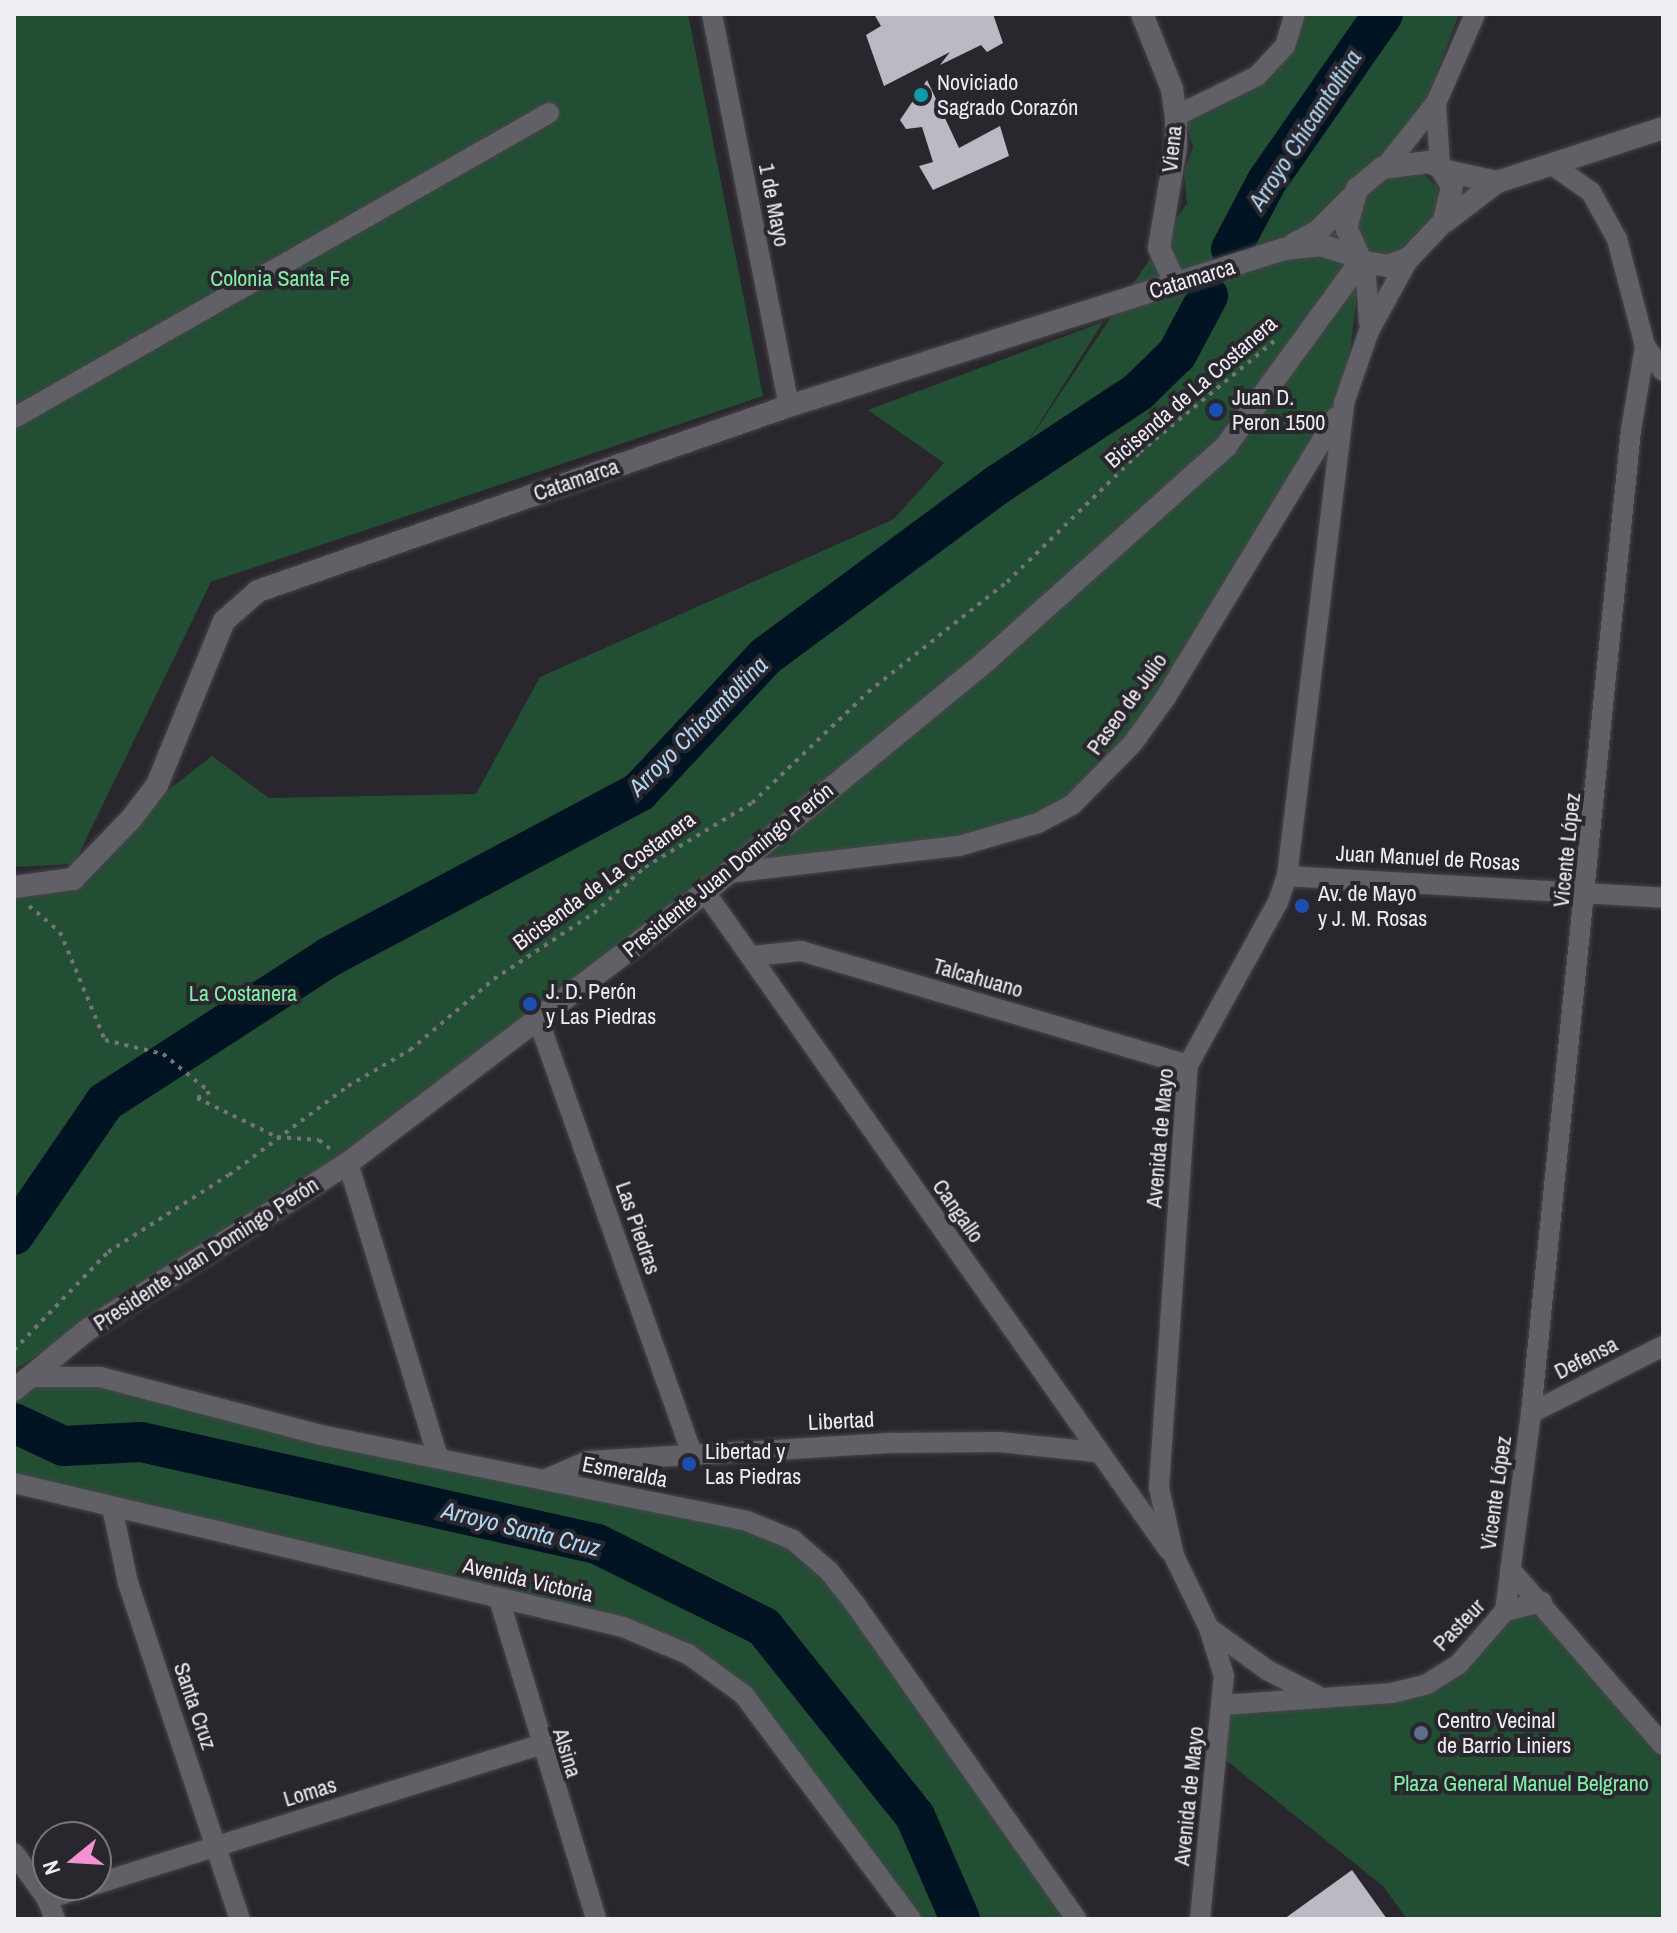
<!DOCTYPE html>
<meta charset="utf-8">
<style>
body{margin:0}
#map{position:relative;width:1677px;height:1933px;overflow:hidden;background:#29272d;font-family:"Archivo Narrow",sans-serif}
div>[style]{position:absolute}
.green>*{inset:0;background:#224e33}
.river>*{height:40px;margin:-20px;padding:0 20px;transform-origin:20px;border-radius:20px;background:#001322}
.building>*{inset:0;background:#bbb9c1}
.path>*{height:4px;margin-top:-2px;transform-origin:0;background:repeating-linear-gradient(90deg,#757379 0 4px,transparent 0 10px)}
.roads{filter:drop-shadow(0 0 2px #47454b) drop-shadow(0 0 2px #47454b)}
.minor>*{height:20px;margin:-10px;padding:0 10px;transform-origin:10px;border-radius:10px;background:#626067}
.tertiary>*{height:22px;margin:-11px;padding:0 11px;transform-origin:11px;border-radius:11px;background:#626067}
.dots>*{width:22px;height:22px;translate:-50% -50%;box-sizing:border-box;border:4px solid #29272d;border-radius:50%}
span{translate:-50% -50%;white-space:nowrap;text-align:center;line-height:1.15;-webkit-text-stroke:8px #29272d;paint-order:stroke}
.poi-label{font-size:22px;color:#eeedf1}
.left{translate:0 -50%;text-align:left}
.street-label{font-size:22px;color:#eeedf1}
.park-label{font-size:22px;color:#81efa9}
.water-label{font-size:24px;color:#b0d7f3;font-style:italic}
.frame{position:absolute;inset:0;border:16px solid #eeedf1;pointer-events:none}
.north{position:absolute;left:32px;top:1821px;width:80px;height:80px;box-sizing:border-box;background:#29272d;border:2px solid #78767b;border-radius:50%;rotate:252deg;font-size:22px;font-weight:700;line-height:32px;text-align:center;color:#eeedf1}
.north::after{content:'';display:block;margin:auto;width:28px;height:36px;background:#f391d5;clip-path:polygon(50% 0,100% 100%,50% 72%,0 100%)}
</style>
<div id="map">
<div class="green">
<div style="clip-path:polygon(14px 14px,688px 14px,763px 396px,211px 582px,74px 864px,14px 867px)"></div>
<div style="clip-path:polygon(1306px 14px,1459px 14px,1426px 102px,1351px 197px,1361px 261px,1344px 403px,1166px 697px,1072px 805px,959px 846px,728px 873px,348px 1163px,14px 1370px,14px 887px,91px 861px,131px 819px,212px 756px,269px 798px,476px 794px,540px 677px,894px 519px,944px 463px,868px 410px,1103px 322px,1020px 454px,1187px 203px,1184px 173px,1193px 147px,1185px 120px,1278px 68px)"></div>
<div style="clip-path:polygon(1420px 171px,1438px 187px,1438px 211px,1400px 250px,1383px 257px,1367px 254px,1356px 237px,1363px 198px,1391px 174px)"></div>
<div style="clip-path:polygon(100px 1377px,747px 1521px,829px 1571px,1076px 1919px,911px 1919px,744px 1695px,688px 1654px,14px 1483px,14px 1390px)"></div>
<div style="clip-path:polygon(1542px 1602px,1663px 1745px,1663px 1919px,1407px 1919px,1383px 1886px,1217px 1753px,1222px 1705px,1427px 1684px,1505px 1611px)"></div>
</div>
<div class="river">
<div style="left:1231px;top:249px;width:77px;rotate:-62.1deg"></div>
<div style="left:1267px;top:181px;width:203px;rotate:-55.2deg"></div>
<div style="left:14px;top:1235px;width:161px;rotate:-55.6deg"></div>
<div style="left:105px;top:1102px;width:267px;rotate:-32.9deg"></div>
<div style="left:329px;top:957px;width:351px;rotate:-28deg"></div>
<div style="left:639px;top:792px;width:186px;rotate:-47deg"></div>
<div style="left:766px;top:656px;width:291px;rotate:-36.5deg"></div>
<div style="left:1000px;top:483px;width:165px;rotate:-33.4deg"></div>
<div style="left:1138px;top:392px;width:54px;rotate:-44.3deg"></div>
<div style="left:1177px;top:354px;width:66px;rotate:-61.9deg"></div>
<div style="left:14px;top:1423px;width:54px;rotate:25.1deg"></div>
<div style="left:63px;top:1446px;width:78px;rotate:-2.9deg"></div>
<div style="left:141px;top:1442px;width:467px;rotate:12.6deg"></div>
<div style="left:597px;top:1544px;width:186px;rotate:26.4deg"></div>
<div style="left:764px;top:1627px;width:242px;rotate:51.4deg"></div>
<div style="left:915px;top:1816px;width:112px;rotate:66.4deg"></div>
</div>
<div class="building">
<div style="clip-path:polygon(874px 14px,993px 14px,1003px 43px,987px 52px,981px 45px,940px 65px,950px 52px,884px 86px,866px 35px,881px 26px)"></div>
<div style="clip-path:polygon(927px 80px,959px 148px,1000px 126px,1009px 156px,933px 190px,919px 166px,933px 162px,922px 127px,906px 129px,900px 120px)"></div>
<div style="clip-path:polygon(1352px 1870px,1387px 1919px,1284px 1919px)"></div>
</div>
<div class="path">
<div style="left:29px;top:906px;width:40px;rotate:40deg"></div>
<div style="left:60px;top:932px;width:117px;rotate:67.4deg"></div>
<div style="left:105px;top:1040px;width:60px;rotate:13.6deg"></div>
<div style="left:163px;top:1054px;width:60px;rotate:39deg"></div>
<div style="left:210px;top:1092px;width:14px;rotate:155deg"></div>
<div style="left:197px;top:1098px;width:89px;rotate:26deg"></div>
<div style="left:277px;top:1137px;width:42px;rotate:4.1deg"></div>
<div style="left:319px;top:1140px;width:14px;rotate:39deg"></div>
<div style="left:14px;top:1350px;width:136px;rotate:-46.2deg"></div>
<div style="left:108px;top:1252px;width:143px;rotate:-32.5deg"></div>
<div style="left:229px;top:1175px;width:149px;rotate:-36.8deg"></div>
<div style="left:348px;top:1086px;width:72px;rotate:-30.1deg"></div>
<div style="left:410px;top:1050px;width:110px;rotate:-40.2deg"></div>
<div style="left:494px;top:979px;width:120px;rotate:-33.4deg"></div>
<div style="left:594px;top:913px;width:69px;rotate:-42deg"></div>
<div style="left:645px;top:867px;width:125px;rotate:-30.9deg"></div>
<div style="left:752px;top:803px;width:161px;rotate:-43.7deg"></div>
<div style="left:868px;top:692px;width:177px;rotate:-38.4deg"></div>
<div style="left:1007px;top:582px;width:186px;rotate:-44.3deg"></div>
<div style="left:1140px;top:452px;width:174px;rotate:-39.6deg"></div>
</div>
<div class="roads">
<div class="minor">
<div style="left:712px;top:14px;width:399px;rotate:78.9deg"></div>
<div style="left:1436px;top:103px;width:64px;rotate:86.4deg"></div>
<div style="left:1176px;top:116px;width:90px;rotate:-26.3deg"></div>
<div style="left:1257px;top:76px;width:41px;rotate:-47deg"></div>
<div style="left:1285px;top:46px;width:34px;rotate:-73deg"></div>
<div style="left:1386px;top:166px;width:80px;rotate:-51.6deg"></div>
<div style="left:1436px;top:103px;width:97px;rotate:-66.3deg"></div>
<div style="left:1365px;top:262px;width:61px;rotate:86.2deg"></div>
<div style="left:1645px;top:346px;width:31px;rotate:54deg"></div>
<div style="left:14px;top:418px;width:616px;rotate:-29.69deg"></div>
<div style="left:728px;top:873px;width:233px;rotate:-6.7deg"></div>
<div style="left:959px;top:846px;width:82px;rotate:-16.2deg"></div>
<div style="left:1038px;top:823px;width:38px;rotate:-28deg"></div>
<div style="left:1072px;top:805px;width:87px;rotate:-45.5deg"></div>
<div style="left:1133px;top:743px;width:57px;rotate:-54.3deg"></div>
<div style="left:1166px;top:697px;width:328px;rotate:-58.7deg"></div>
<div style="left:1287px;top:876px;width:377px;rotate:3.3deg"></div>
<div style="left:705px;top:892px;width:804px;rotate:54.83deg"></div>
<div style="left:753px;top:956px;width:48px;rotate:-5.9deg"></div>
<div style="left:801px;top:951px;width:403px;rotate:16.4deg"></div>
<div style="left:538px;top:1019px;width:461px;rotate:70.5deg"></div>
<div style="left:348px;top:1163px;width:308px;rotate:73deg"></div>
<div style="left:29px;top:1377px;width:71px"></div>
<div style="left:100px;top:1377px;width:228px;rotate:14.7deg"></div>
<div style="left:321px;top:1435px;width:435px;rotate:11.4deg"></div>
<div style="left:747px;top:1521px;width:50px;rotate:22.4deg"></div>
<div style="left:793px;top:1540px;width:48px;rotate:40.7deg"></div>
<div style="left:829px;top:1571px;width:42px;rotate:51.8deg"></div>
<div style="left:855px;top:1604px;width:385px;rotate:54.9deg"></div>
<div style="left:1531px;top:1413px;width:148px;rotate:-26.9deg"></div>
<div style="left:544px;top:1480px;width:48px;rotate:-23.4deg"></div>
<div style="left:588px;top:1461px;width:306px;rotate:-3.4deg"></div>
<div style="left:893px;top:1443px;width:106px;rotate:-0.5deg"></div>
<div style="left:999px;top:1442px;width:97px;rotate:5.9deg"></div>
<div style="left:14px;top:1483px;width:626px;rotate:13.3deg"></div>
<div style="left:623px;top:1627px;width:70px;rotate:22.6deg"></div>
<div style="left:688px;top:1654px;width:69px;rotate:36.2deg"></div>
<div style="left:744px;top:1695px;width:279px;rotate:53.3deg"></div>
<div style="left:112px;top:1507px;width:78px;rotate:78.1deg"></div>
<div style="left:128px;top:1583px;width:354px;rotate:71.6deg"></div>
<div style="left:1510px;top:1569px;width:233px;rotate:49deg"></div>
<div style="left:499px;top:1599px;width:334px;rotate:73.1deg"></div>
<div style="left:1505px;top:1611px;width:200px;rotate:-82.5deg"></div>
<div style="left:1531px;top:1413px;width:988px;rotate:-84.19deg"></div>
<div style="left:1631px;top:430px;width:85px;rotate:-80.5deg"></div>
<div style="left:1645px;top:346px;width:111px;rotate:-104.7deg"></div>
<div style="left:1617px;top:239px;width:54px;rotate:-119deg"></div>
<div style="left:1591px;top:192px;width:49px;rotate:-145deg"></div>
<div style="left:1209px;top:1628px;width:72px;rotate:35.9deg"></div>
<div style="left:1267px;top:1670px;width:57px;rotate:27deg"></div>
<div style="left:1222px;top:1705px;width:170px;rotate:-4deg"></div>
<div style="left:1392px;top:1693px;width:36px;rotate:-14deg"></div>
<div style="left:1427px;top:1684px;width:36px;rotate:-32deg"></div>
<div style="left:1458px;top:1665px;width:72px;rotate:-49deg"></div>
<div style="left:1505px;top:1611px;width:38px;rotate:-14deg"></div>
<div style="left:14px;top:1853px;width:57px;rotate:54.3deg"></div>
<div style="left:47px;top:1899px;width:22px;rotate:68deg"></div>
<div style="left:96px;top:1884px;width:464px;rotate:-17.4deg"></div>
<div style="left:47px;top:1899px;width:47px;rotate:-17.3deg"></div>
<div style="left:1200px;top:1919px;width:244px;rotate:-84.4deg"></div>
<div style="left:1224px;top:1676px;width:50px;rotate:-107.4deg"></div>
<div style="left:1209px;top:1628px;width:80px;rotate:-115.9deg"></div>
<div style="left:1174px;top:1556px;width:71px;rotate:-102.3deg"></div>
<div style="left:1159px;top:1487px;width:423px;rotate:-86.1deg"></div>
<div style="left:1188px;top:1065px;width:186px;rotate:-61.1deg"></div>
<div style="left:1278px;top:902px;width:28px;rotate:-71deg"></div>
<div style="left:1287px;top:876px;width:476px;rotate:-83.1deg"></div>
<div style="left:1344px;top:403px;width:76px;rotate:-70.9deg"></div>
<div style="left:1369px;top:331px;width:83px;rotate:-61.3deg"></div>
</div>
<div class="tertiary">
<div style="left:1142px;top:14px;width:81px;rotate:68.2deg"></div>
<div style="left:1172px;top:89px;width:27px;rotate:82deg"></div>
<div style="left:1176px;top:116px;width:31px;rotate:90deg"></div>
<div style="left:1176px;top:147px;width:102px;rotate:99.6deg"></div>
<div style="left:1159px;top:248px;width:40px;rotate:65deg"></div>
<div style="left:1429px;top:162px;width:12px;rotate:24deg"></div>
<div style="left:1440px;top:167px;width:22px;rotate:58deg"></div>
<div style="left:1452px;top:186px;width:36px;rotate:103deg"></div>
<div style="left:1444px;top:221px;width:51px;rotate:133.4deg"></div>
<div style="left:1409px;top:258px;width:22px;rotate:159deg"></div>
<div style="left:1388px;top:266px;width:27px;rotate:-170deg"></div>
<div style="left:1361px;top:261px;width:36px;rotate:-114deg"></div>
<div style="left:1346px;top:228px;width:41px;rotate:-74.2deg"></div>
<div style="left:1357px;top:189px;width:33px;rotate:-40deg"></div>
<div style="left:1382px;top:168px;width:47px;rotate:-7.3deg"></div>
<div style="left:1442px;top:170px;width:56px;rotate:12.3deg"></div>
<div style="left:1446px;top:221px;width:64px;rotate:-37.4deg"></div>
<div style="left:1497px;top:182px;width:175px;rotate:-18deg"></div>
<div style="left:1294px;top:244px;width:26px;rotate:-28deg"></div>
<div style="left:1317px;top:232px;width:48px;rotate:-45deg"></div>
<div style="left:14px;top:887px;width:60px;rotate:-7.7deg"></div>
<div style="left:73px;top:879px;width:83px;rotate:-46deg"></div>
<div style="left:131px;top:819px;width:43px;rotate:-52.6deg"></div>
<div style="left:157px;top:785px;width:177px;rotate:-67.8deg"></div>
<div style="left:224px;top:621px;width:45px;rotate:-41.4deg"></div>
<div style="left:258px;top:591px;width:562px;rotate:-19.21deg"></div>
<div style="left:789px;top:406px;width:519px;rotate:-17.6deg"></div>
<div style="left:1284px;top:249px;width:36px;rotate:-6deg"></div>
<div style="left:1320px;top:245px;width:39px;rotate:17deg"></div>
<div style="left:14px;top:1390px;width:94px;rotate:-39.4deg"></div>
<div style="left:87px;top:1330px;width:310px;rotate:-32.6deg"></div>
<div style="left:348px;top:1163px;width:448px;rotate:-37.2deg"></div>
<div style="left:705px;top:892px;width:365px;rotate:-39.4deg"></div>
<div style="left:987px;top:660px;width:321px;rotate:-41.8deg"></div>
<div style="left:1226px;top:446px;width:229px;rotate:-53.9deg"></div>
</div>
</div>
<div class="dots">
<div style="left:921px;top:95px;background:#0f9aa8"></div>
<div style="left:1216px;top:410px;background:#1a4fb4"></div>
<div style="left:1302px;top:906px;background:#1a4fb4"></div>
<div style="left:530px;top:1004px;background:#1a4fb4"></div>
<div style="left:689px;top:1464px;background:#1a4fb4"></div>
<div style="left:1421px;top:1733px;background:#5c6f8a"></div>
</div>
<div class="poi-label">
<span class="left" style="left:937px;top:95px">Noviciado<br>Sagrado Corazón</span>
<span class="left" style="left:1232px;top:410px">Juan D.<br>Peron 1500</span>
<span class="left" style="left:1318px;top:906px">Av. de Mayo<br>y J. M. Rosas</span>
<span class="left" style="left:546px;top:1004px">J. D. Perón<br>y Las Piedras</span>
<span class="left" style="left:705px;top:1464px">Libertad y<br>Las Piedras</span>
<span class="left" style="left:1437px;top:1733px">Centro Vecinal<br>de Barrio Liniers</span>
</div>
<div class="street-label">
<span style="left:1172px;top:149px;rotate:-84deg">Viena</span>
<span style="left:774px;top:205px;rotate:79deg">1 de Mayo</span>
<span style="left:1192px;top:279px;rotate:-17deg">Catamarca</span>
<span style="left:1191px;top:392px;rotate:-41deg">Bicisenda de La Costanera</span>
<span style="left:576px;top:480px;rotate:-19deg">Catamarca</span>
<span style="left:1127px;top:704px;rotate:-54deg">Paseo de Julio</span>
<span style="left:1567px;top:850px;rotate:-84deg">Vicente López</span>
<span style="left:1428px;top:858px;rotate:3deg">Juan Manuel de Rosas</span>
<span style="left:728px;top:870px;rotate:-39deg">Presidente Juan Domingo Perón</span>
<span style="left:604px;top:881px;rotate:-36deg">Bicisenda de La Costanera</span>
<span style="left:978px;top:978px;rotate:16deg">Talcahuano</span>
<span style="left:1160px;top:1138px;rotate:-85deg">Avenida de Mayo</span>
<span style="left:958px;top:1211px;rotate:55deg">Cangallo</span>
<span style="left:638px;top:1228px;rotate:71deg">Las Piedras</span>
<span style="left:206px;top:1254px;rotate:-33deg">Presidente Juan Domingo Perón</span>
<span style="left:1586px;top:1358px;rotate:-27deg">Defensa</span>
<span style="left:841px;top:1421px;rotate:-3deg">Libertad</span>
<span style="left:625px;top:1472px;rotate:11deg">Esmeralda</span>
<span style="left:1496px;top:1493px;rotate:-82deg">Vicente López</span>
<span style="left:528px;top:1580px;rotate:13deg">Avenida Victoria</span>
<span style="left:1459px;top:1625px;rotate:-46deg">Pasteur</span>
<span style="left:195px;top:1706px;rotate:71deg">Santa Cruz</span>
<span style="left:567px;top:1753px;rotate:73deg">Alsina</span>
<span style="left:310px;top:1792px;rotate:-17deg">Lomas</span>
<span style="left:1189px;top:1796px;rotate:-84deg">Avenida de Mayo</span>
</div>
<div class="park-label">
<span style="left:280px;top:279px">Colonia Santa Fe</span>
<span style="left:243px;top:994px">La Costanera</span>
<span style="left:1521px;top:1784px">Plaza General Manuel Belgrano</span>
</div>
<div class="water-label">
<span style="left:1305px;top:130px;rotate:-57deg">Arroyo Chicamtoltina</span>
<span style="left:698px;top:726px;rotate:-45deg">Arroyo Chicamtoltina</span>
<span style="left:521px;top:1529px;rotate:14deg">Arroyo Santa Cruz</span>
</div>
<div class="frame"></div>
<div class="north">N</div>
</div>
